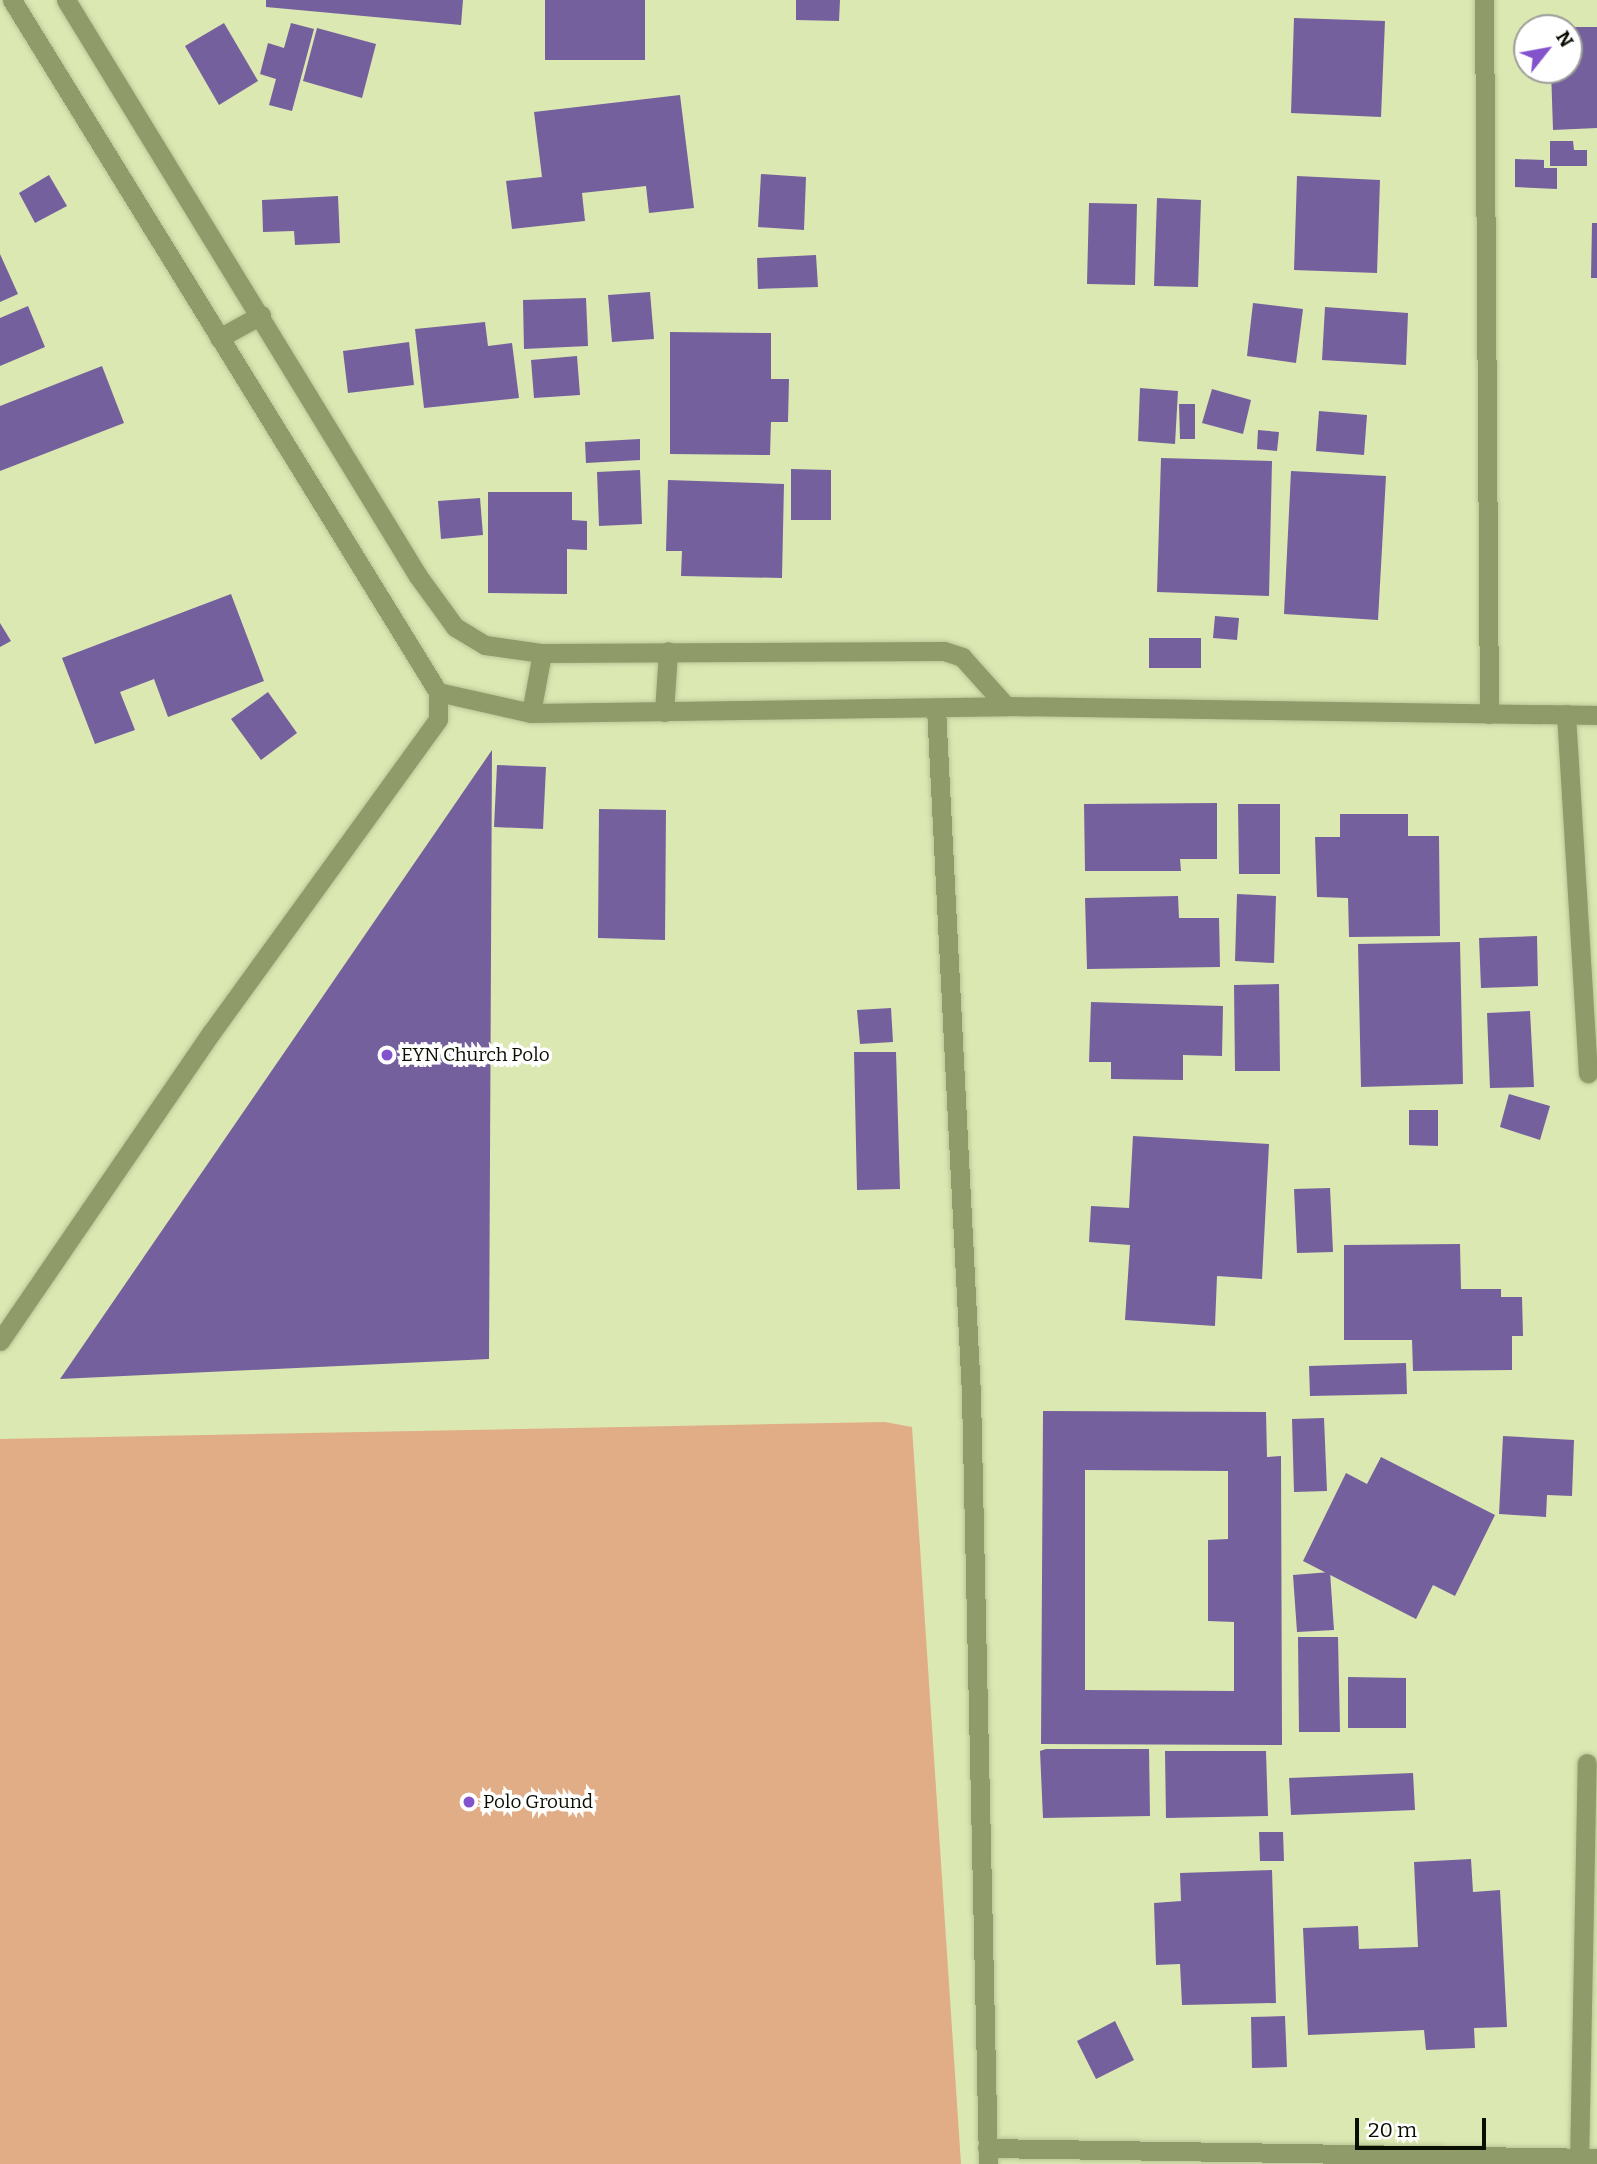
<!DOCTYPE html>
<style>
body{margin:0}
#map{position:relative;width:1597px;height:2164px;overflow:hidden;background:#dbe8b2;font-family:Bitter,serif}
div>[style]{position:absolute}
.green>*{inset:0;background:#e0ad87}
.building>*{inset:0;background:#75609e}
.roads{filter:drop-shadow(0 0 2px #bac596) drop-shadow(0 0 2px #bac596)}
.service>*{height:19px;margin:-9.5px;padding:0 9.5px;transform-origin:9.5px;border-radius:9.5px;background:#8f9b69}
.minor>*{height:19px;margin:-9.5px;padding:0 9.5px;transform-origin:9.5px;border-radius:9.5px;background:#8f9b69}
.tertiary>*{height:19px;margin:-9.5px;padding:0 9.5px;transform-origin:9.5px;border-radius:9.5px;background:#8f9b69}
.dots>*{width:19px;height:19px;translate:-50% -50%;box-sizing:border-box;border:4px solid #fff;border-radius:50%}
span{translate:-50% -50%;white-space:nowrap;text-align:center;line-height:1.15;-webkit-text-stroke:7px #fff;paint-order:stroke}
.poi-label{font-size:19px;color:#0a0e00}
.left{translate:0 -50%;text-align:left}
.north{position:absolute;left:1513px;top:14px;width:70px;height:70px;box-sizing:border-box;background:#fff;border:2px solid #9d9f99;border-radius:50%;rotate:59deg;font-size:19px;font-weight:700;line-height:28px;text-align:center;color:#0a0e00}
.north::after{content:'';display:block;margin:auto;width:24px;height:32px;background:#8353cc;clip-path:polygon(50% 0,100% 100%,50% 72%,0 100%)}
.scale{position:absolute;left:1355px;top:2118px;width:131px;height:32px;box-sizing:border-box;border:4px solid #0a0e00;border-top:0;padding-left:9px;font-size:21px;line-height:24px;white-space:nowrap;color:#0a0e00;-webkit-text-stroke:5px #fff;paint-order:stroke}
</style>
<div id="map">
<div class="green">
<div style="clip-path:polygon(885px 1422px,912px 1427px,961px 2164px,0 2164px,0 1439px)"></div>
</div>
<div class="building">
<div style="clip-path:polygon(266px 0,463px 0,461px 25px,266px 7px)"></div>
<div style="clip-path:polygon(545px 0,645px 0,645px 60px,545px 60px)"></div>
<div style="clip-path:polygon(796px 0,840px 0,839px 21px,796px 20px)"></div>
<div style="clip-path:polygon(1294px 18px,1385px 21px,1381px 117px,1291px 113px)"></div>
<div style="clip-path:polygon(224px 23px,258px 81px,219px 105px,185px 46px)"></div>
<div style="clip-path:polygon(291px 23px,314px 29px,292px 111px,269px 105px,276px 79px,260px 74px,268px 43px,284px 48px)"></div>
<div style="clip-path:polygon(1597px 27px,1597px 128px,1553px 130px,1551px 70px,1569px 70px,1569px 27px)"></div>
<div style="clip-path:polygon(317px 28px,376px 44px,362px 98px,303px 81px)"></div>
<div style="clip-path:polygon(680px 95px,694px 208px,649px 213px,646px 186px,582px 193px,585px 221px,512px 229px,506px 181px,542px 177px,534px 112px)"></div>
<div style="clip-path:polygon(1550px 141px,1573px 141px,1574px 150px,1587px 150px,1587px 166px,1550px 166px)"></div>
<div style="clip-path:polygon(1515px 159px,1544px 160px,1544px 168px,1557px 168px,1557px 189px,1515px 187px)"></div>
<div style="clip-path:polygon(761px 174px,806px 177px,804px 230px,758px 227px)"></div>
<div style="clip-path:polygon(49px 175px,67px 206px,35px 223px,19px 193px)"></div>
<div style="clip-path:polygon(1297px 176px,1380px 180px,1377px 273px,1294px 270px)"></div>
<div style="clip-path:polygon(338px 196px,340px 243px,295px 245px,294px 231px,263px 232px,262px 200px)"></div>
<div style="clip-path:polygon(1157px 198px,1201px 200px,1198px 287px,1154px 286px)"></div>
<div style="clip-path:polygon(1089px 203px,1137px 204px,1135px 285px,1087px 284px)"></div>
<div style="clip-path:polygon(1592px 223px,1597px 223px,1597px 278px,1591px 278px)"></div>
<div style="clip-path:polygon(0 254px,18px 294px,0 302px)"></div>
<div style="clip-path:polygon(816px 255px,818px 287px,758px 289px,757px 258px)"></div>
<div style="clip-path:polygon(650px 292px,654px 339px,612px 342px,608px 295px)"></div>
<div style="clip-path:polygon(586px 298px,588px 346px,524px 349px,523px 300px)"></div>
<div style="clip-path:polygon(1253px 303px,1303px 309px,1296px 363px,1247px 356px)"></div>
<div style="clip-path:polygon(28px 306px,45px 347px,0 366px,0 318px)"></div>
<div style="clip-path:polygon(1325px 307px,1408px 313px,1406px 365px,1322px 360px)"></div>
<div style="clip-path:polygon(485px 322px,488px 346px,512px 343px,519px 398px,424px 408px,415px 329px)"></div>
<div style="clip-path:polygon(670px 332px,771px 333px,771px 379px,789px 379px,788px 422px,771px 422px,770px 455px,670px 454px)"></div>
<div style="clip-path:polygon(409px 342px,414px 385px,348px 393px,343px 351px)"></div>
<div style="clip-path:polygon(577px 356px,580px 395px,534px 398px,531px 360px)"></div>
<div style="clip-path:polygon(102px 366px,124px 423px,0 471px,0 406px)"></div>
<div style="clip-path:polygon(1140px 388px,1178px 391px,1175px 444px,1138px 441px)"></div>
<div style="clip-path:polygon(1212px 389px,1251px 400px,1243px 434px,1202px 423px)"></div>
<div style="clip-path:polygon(1179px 404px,1195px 404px,1195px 439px,1180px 439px)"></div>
<div style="clip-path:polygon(1319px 411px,1367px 415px,1364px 455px,1316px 451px)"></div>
<div style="clip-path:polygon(1258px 430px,1279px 432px,1277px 451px,1257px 449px)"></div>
<div style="clip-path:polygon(640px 439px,640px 460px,586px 463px,585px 442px)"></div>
<div style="clip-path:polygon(1161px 458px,1272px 461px,1269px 596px,1157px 592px)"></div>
<div style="clip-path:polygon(791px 469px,831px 470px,831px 520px,791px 520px)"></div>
<div style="clip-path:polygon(640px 470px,642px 524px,599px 526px,597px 472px)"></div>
<div style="clip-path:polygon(1291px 471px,1386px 476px,1378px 620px,1284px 614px)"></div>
<div style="clip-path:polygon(668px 480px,784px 484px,782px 578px,681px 576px,682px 551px,666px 551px)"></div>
<div style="clip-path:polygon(488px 492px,572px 492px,572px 520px,587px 521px,587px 550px,567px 549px,567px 594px,488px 593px)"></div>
<div style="clip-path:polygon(480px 498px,483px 535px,441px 539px,438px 501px)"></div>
<div style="clip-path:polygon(231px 594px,264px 681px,168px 717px,154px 679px,120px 692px,135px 730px,95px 744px,62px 658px)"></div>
<div style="clip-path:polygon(1215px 616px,1239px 618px,1237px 640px,1213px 638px)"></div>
<div style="clip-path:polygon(0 623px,11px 641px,0 647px)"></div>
<div style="clip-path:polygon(1149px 638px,1201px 638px,1201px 668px,1149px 668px)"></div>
<div style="clip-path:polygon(268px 692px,297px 733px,261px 760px,231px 719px)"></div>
<div style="clip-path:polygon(492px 750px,489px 1359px,60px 1379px)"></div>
<div style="clip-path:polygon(497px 765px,546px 767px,543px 829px,494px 827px)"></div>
<div style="clip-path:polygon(1217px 803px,1217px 859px,1180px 859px,1181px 871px,1085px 871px,1084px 804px)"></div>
<div style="clip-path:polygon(1238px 804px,1280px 804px,1280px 874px,1239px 874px)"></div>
<div style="clip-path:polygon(599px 809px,666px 810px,665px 940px,598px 938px)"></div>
<div style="clip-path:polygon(1340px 814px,1408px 814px,1408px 836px,1439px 836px,1440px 936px,1349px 937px,1348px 898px,1317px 897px,1315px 837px,1340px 837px)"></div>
<div style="clip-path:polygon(1237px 894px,1276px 896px,1274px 963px,1235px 961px)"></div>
<div style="clip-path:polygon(1178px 896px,1179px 918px,1219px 918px,1220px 967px,1087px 969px,1085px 898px)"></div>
<div style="clip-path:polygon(1537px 936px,1538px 986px,1481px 988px,1479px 938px)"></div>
<div style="clip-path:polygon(1460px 942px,1463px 1084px,1361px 1087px,1358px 944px)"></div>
<div style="clip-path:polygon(1279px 984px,1280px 1071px,1235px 1071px,1234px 985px)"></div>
<div style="clip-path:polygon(1091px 1002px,1223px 1006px,1222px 1056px,1183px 1055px,1183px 1080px,1111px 1079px,1111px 1062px,1089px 1062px)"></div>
<div style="clip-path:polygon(891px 1008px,893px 1042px,860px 1044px,857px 1010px)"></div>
<div style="clip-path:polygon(1530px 1011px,1534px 1087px,1490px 1088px,1487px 1013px)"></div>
<div style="clip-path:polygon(854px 1052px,896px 1052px,900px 1189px,857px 1190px)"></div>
<div style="clip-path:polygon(1509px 1094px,1550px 1106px,1540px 1140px,1500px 1127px)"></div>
<div style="clip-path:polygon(1409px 1110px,1438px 1110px,1438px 1146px,1409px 1145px)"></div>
<div style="clip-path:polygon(1133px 1136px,1269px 1144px,1262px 1279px,1217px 1276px,1215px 1326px,1125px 1320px,1130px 1245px,1089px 1242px,1091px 1206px,1129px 1208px)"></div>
<div style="clip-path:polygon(1330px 1188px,1333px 1252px,1297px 1253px,1294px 1189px)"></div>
<div style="clip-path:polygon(1460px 1244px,1461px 1289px,1501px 1289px,1501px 1297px,1522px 1297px,1523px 1336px,1512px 1336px,1512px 1370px,1413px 1371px,1412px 1340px,1344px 1340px,1344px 1245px)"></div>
<div style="clip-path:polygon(1406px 1363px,1407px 1394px,1310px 1396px,1309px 1366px)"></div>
<div style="clip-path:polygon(evenodd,1043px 1411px,1266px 1412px,1267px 1457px,1281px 1456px,1282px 1745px,1041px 1744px,1043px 1411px,1085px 1470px,1228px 1471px,1228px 1539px,1208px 1540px,1208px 1621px,1234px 1622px,1234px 1691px,1085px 1690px,1085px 1470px)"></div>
<div style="clip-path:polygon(1324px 1418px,1327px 1491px,1294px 1492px,1292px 1419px)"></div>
<div style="clip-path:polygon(1503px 1436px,1574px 1440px,1572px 1496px,1547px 1495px,1546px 1517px,1499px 1514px)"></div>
<div style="clip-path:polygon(1381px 1457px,1495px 1515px,1455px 1596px,1433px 1585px,1416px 1619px,1303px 1561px,1346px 1473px,1367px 1484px)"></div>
<div style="clip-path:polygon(1330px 1572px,1334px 1630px,1297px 1632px,1293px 1575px)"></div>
<div style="clip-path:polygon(1298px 1637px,1338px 1637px,1340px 1732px,1299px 1732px)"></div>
<div style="clip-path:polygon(1348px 1677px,1406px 1678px,1406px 1728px,1348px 1728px)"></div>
<div style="clip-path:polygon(1046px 1749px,1149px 1749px,1150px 1816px,1043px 1818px,1040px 1751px)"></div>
<div style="clip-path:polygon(1165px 1751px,1266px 1751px,1268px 1816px,1166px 1818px)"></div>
<div style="clip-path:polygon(1413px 1773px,1415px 1810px,1291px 1815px,1289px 1778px)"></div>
<div style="clip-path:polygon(1259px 1832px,1283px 1832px,1284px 1861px,1260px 1861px)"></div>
<div style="clip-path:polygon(1471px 1859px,1473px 1892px,1500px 1890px,1507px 2027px,1474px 2028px,1475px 2048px,1426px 2050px,1424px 2030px,1308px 2035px,1303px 1928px,1358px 1926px,1359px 1949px,1418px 1947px,1414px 1862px)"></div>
<div style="clip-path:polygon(1272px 1870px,1276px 2003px,1182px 2005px,1180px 1964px,1156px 1965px,1154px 1903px,1181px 1901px,1180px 1873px)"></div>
<div style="clip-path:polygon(1285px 2016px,1287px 2067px,1252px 2068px,1251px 2017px)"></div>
<div style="clip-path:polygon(1115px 2021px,1134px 2060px,1096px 2079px,1077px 2041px)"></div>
</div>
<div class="roads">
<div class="service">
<div style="left:66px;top:0;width:675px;rotate:58.57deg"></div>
<div style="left:418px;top:576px;width:63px;rotate:54deg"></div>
<div style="left:455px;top:627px;width:35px;rotate:31deg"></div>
<div style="left:485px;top:645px;width:58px;rotate:8deg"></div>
<div style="left:542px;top:653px;width:402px;rotate:-0.3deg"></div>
<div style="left:944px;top:651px;width:19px;rotate:18deg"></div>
<div style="left:962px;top:657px;width:66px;rotate:48.1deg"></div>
<div style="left:219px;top:338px;width:48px;rotate:-28.7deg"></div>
<div style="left:664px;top:712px;width:61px;rotate:-86.2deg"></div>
<div style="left:531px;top:713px;width:61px;rotate:-79.6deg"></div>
</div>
<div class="minor">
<div style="left:1484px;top:0;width:714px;rotate:89.6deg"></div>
<div style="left:438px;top:692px;width:95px;rotate:12.7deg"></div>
<div style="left:531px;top:713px;width:475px;rotate:-0.8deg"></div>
<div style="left:1006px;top:706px;width:591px;rotate:0.87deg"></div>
<div style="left:936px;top:708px;width:688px;rotate:87.08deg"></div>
<div style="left:971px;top:1395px;width:769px;rotate:88.73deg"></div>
<div style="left:1566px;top:714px;width:360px;rotate:86.5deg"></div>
<div style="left:987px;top:2148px;width:610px;rotate:0.94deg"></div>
<div style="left:1579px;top:2164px;width:401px;rotate:-88.9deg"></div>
</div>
<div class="tertiary">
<div style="left:0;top:1341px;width:373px;rotate:-55.6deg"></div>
<div style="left:211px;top:1033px;width:387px;rotate:-54.1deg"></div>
<div style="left:438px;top:719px;width:27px;rotate:-90deg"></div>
<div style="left:438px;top:692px;width:813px;rotate:-121.62deg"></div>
</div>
</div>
<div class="dots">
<div style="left:387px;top:1055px;background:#8353cc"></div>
<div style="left:469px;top:1802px;background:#8353cc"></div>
</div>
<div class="poi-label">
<span class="left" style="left:401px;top:1055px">EYN Church Polo</span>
<span class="left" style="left:483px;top:1802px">Polo Ground</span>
</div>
<div class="north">N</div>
<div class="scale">20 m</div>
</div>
